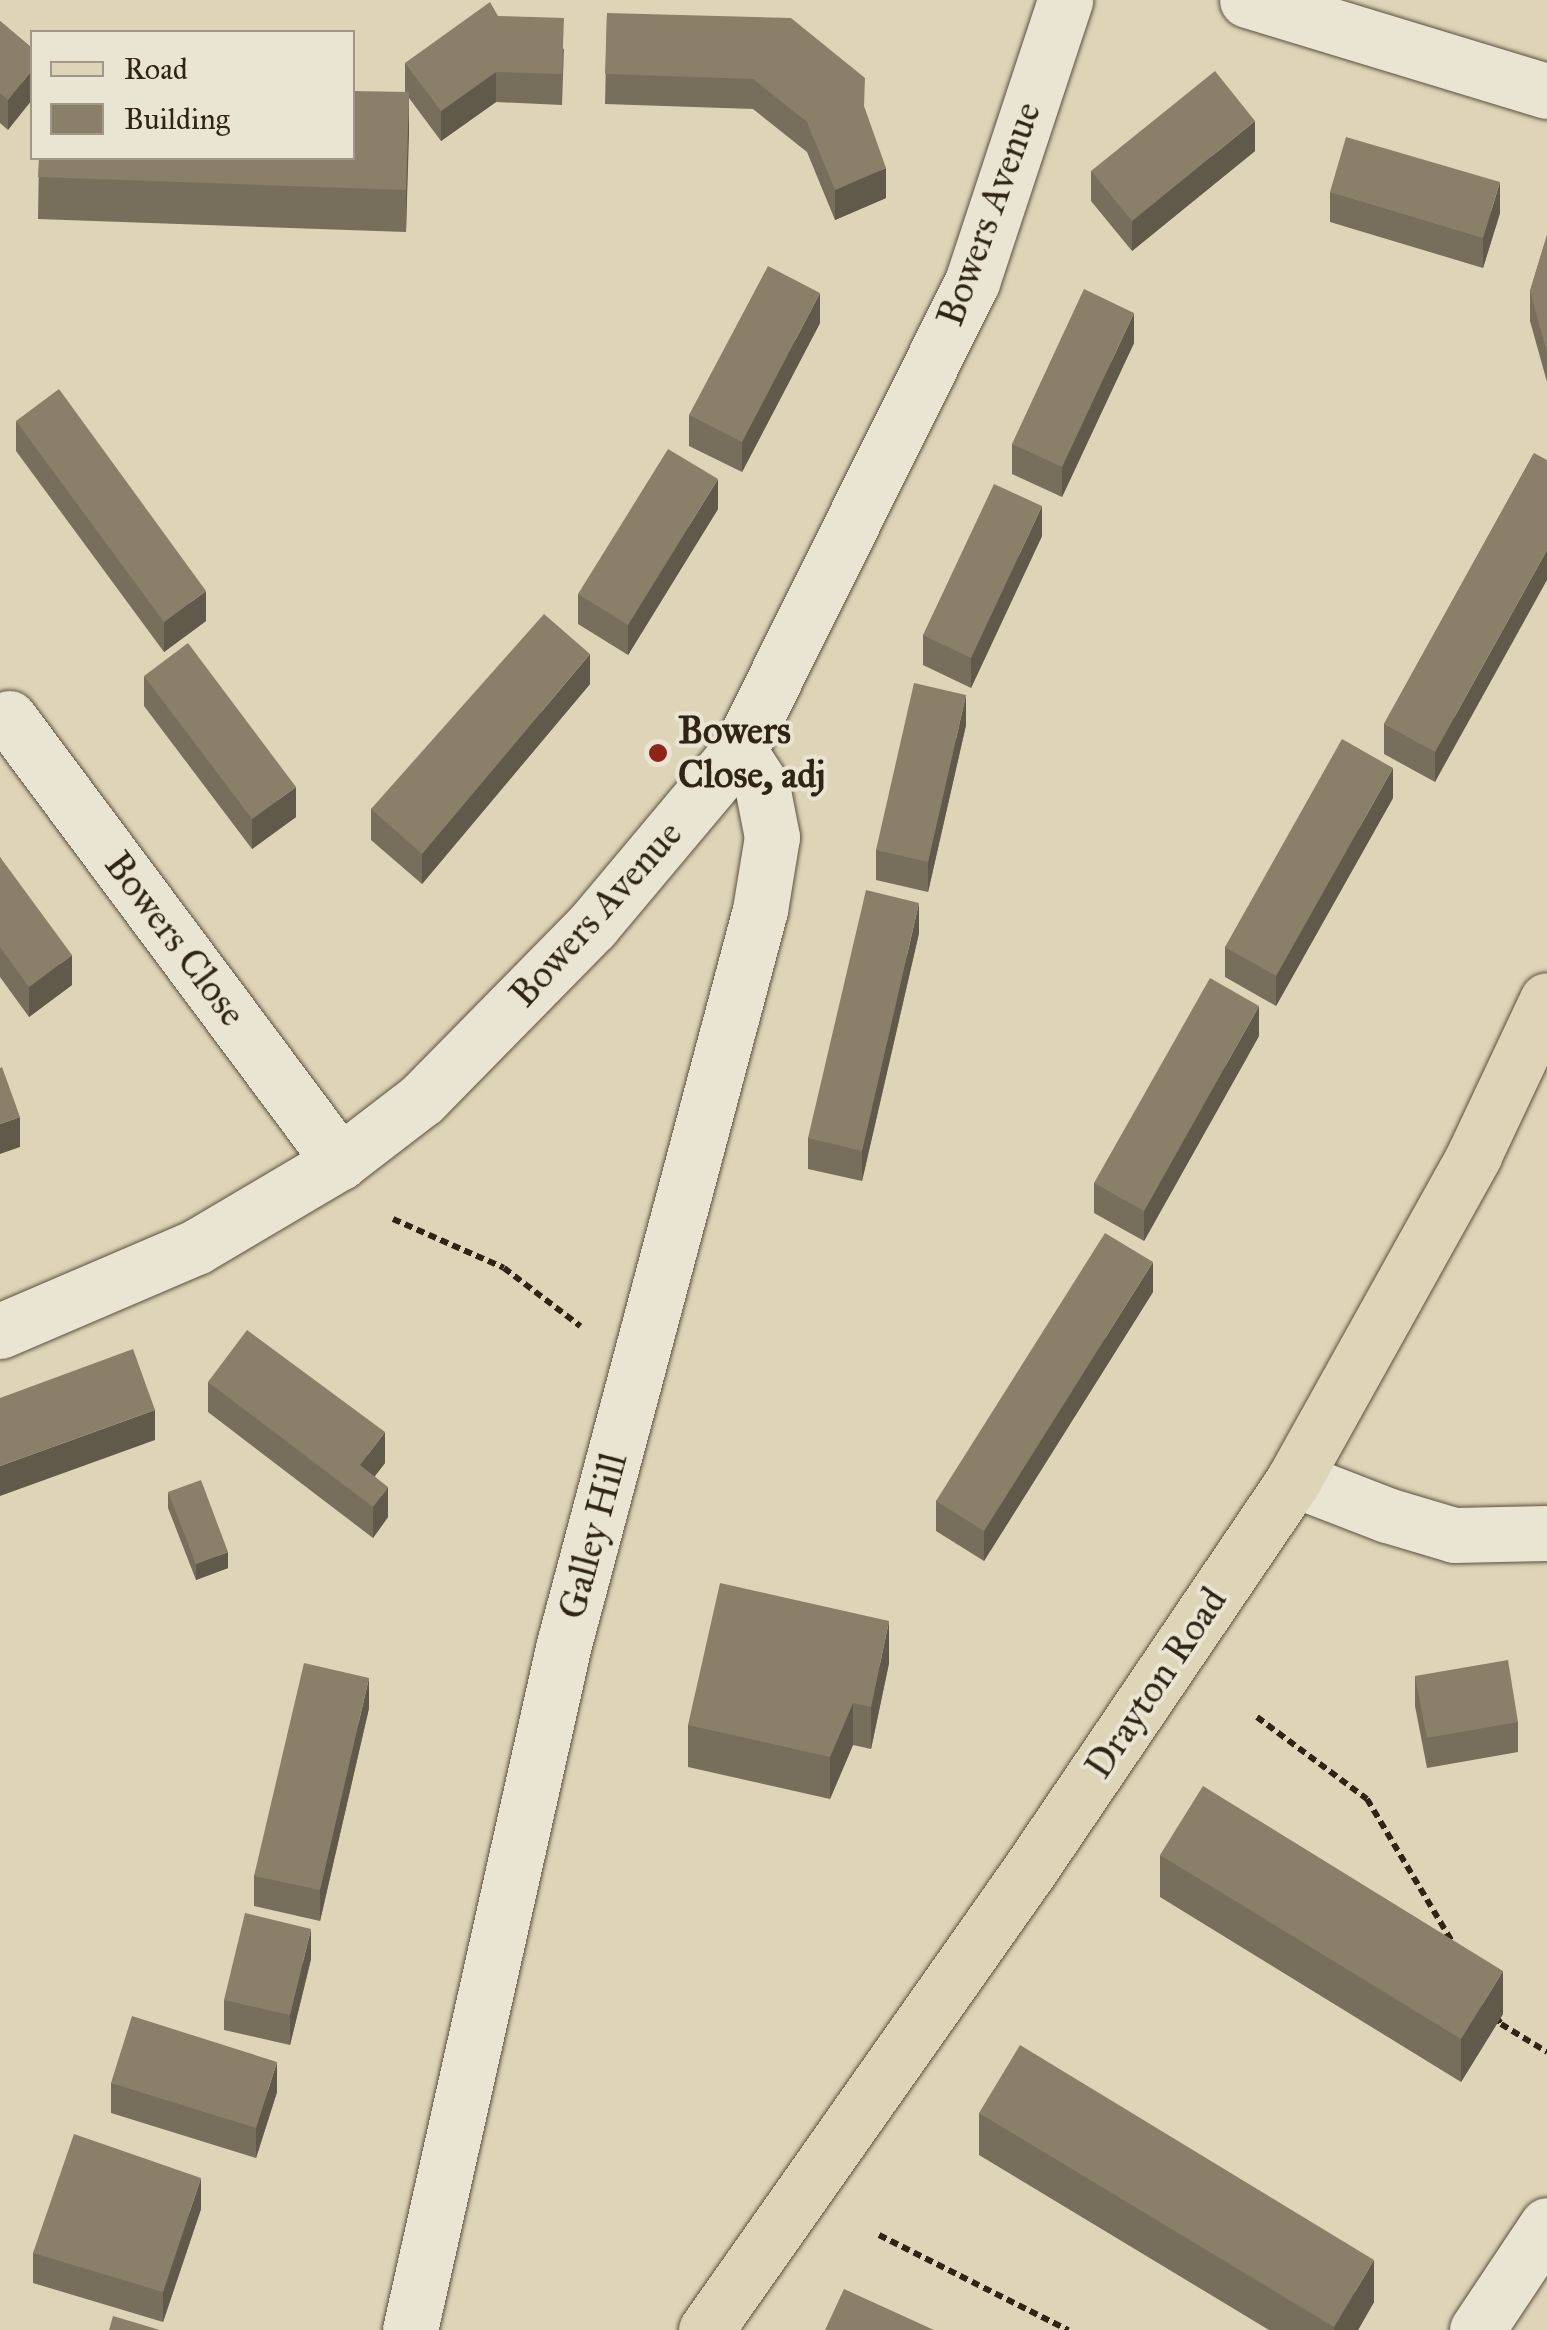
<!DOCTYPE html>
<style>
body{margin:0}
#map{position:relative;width:1547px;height:2330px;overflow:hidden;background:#ded5b9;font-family:"IM FELL Great Primer",serif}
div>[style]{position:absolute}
.path>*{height:6px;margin-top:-3px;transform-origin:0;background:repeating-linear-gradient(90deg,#302414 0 8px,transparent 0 13px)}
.roads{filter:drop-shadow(0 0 2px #5c503d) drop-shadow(0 0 2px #5c503d)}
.minor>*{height:55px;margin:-27.5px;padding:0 27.5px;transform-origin:27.5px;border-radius:27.5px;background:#eae4d2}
.primary>*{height:55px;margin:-27.5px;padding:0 27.5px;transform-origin:27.5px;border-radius:27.5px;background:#ded5b9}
.wall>*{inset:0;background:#776e5b}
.shaded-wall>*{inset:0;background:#615a4a}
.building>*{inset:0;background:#8a806a}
.dots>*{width:28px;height:28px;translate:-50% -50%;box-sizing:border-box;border:5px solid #eae4d2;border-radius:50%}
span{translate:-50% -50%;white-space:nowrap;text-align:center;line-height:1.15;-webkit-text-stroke:8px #eae4d2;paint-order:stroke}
.street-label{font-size:38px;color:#302414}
.poi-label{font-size:38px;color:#302414;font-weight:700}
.left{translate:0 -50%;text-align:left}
.legend{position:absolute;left:30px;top:30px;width:325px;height:130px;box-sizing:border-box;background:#eae4d2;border:2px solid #a09786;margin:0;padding:12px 18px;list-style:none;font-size:30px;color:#302414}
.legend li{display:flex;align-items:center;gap:20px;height:50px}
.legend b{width:50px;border:2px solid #a09786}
</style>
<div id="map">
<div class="path">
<div style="left:393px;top:1219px;width:121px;rotate:23.8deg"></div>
<div style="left:504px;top:1268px;width:96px;rotate:37.3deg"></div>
<div style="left:1257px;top:1717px;width:137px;rotate:36.7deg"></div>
<div style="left:1367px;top:1799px;width:170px;rotate:59.2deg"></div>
<div style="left:1496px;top:2016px;width:9px;rotate:58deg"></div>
<div style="left:1501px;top:2024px;width:54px;rotate:31.3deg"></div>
<div style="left:879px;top:2235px;width:212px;rotate:26.7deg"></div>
</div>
<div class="roads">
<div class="minor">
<div style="left:1247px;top:0;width:313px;rotate:16.9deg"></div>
<div style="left:9px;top:718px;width:554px;rotate:53.3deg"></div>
<div style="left:0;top:1331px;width:213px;rotate:-23.2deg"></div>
<div style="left:196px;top:1247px;width:167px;rotate:-30.6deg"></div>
<div style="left:340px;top:1162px;width:103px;rotate:-37.5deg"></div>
<div style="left:422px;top:1099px;width:243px;rotate:-45.5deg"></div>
<div style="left:592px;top:926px;width:229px;rotate:-50deg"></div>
<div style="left:739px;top:751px;width:524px;rotate:-63.58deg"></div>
<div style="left:972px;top:282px;width:297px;rotate:-71.7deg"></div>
<div style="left:1294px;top:1479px;width:100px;rotate:21.2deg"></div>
<div style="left:1387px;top:1515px;width:70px;rotate:16.6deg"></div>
<div style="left:1454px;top:1535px;width:93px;rotate:-1.2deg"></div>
<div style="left:410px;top:2330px;width:703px;rotate:-77.35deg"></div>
<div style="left:564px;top:1644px;width:760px;rotate:-75.05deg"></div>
<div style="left:760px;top:910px;width:74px;rotate:-80.7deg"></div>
<div style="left:772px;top:837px;width:52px;rotate:-101.1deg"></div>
<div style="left:762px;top:786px;width:42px;rotate:-123.3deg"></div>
<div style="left:1477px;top:2330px;width:126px;rotate:-56.3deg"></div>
</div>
<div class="primary">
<div style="left:706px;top:2330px;width:561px;rotate:-54.87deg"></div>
<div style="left:1029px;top:1871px;width:473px;rotate:-55.9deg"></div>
<div style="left:1294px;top:1479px;width:371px;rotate:-60.9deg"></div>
<div style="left:1474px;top:1155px;width:171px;rotate:-64.8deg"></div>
</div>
</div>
<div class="wall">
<div style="clip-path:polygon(607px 13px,865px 109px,886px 198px,835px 220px,807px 152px,753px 109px,605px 104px)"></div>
<div style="clip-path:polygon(498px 16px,564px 49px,562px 105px,496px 102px,441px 141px,409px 98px,406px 232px,38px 219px,39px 158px,405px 92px,405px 63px)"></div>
<div style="clip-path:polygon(0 21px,32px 48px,8px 130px,0 123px)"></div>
<div style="clip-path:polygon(1255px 151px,1132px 251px,1091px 201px,1091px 171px)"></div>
<div style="clip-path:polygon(1330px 192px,1500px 213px,1483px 268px,1330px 222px)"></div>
<div style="clip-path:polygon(1547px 235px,1547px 382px,1530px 321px,1530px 291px)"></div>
<div style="clip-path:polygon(820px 323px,742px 472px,689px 446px,689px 415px)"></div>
<div style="clip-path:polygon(1134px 343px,1062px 497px,1012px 474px,1012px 444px)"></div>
<div style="clip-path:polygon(16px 421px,206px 621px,164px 652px,16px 451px)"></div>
<div style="clip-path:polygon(1534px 453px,1435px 782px,1384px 754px,1384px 724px)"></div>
<div style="clip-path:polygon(718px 509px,628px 655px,578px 624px,578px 594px)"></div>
<div style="clip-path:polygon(1042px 536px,971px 688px,923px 665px,923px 635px)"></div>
<div style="clip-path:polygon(144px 676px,296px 817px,252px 849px,144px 706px)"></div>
<div style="clip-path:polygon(590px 684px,422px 884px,371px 840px,371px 809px)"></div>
<div style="clip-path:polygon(966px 725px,928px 892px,876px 880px,876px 850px)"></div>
<div style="clip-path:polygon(1393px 798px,1276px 1006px,1225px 977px,1225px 947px)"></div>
<div style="clip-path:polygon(0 857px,72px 985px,29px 1017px,0 977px)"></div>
<div style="clip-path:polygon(919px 933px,862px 1181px,808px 1169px,808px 1138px)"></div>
<div style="clip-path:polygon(1259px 1036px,1144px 1241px,1094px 1213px,1094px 1183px)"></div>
<div style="clip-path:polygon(1153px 1292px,984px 1561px,936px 1531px,936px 1501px)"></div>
<div style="clip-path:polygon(208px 1382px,385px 1463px,375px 1476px,388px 1517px,373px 1538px,208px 1412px)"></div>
<div style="clip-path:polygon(168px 1492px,228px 1568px,196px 1580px,168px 1508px)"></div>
<div style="clip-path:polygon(889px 1663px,871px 1749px,853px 1745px,830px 1799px,688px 1767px,688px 1725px)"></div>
<div style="clip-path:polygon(1415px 1676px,1518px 1722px,1518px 1752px,1427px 1768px,1415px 1706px)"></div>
<div style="clip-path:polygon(369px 1708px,320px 1921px,254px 1906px,254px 1876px)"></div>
<div style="clip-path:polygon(1160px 1855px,1503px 2014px,1461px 2082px,1160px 1897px)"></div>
<div style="clip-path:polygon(311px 1959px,290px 2045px,224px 2030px,224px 2000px)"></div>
<div style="clip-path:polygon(111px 2083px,277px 2092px,256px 2158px,111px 2113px)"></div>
<div style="clip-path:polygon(979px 2113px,1374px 2302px,1358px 2330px,1269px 2330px,979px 2155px)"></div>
<div style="clip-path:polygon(201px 2209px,163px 2322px,33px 2283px,33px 2253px)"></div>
</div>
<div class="shaded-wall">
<div style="clip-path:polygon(32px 70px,32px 100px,8px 130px,8px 100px)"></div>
<div style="clip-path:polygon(496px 72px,496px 102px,441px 141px,441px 111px)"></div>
<div style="clip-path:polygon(409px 92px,409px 135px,406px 232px,406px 190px)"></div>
<div style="clip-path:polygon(1255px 121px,1255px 151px,1132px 251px,1132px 221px)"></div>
<div style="clip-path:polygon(886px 168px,886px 198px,835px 220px,835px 190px)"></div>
<div style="clip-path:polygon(1500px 182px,1500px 213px,1483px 268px,1483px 238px)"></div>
<div style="clip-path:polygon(820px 293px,820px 323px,742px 472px,742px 442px)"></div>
<div style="clip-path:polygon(1134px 313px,1134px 343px,1062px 497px,1062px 467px)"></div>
<div style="clip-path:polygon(718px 479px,718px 509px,628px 655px,628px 625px)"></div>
<div style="clip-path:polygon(1042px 506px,1042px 536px,971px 688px,971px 658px)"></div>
<div style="clip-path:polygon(1547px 550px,1547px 580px,1435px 782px,1435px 752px)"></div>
<div style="clip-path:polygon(206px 591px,206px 621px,164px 652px,164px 622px)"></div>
<div style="clip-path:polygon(590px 654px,590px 684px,422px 884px,422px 854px)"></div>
<div style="clip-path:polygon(966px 695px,966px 725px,928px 892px,928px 862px)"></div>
<div style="clip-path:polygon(1393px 768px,1393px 798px,1276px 1006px,1276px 976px)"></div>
<div style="clip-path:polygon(296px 787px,296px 817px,252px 849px,252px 819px)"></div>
<div style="clip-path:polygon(919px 903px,919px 933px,862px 1181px,862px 1151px)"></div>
<div style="clip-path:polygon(72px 955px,72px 985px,29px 1017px,29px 987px)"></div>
<div style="clip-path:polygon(1259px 1006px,1259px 1036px,1144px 1241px,1144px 1211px)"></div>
<div style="clip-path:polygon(20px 1117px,20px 1147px,0 1154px,0 1124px)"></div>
<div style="clip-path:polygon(1153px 1262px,1153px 1292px,984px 1561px,984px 1531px)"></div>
<div style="clip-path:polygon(155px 1410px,155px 1440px,0 1496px,0 1466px)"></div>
<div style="clip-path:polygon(385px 1432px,385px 1463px,360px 1495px,360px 1465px)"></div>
<div style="clip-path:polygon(388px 1487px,388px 1517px,373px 1538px,373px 1507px)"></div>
<div style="clip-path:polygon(228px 1552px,228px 1568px,196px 1580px,196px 1564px)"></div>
<div style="clip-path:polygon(889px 1621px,889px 1663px,871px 1749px,871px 1707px)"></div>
<div style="clip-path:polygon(369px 1678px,369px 1708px,320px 1921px,320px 1890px)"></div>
<div style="clip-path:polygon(853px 1703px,853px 1745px,830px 1799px,830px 1757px)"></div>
<div style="clip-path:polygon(311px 1929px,311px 1959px,290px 2045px,290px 2015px)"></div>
<div style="clip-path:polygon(1503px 1971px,1503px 2014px,1461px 2082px,1461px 2039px)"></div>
<div style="clip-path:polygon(277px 2062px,277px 2092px,256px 2158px,256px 2128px)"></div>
<div style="clip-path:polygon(201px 2178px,201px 2209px,163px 2322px,163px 2292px)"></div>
<div style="clip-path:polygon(1374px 2260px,1374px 2302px,1358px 2330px,1334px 2330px,1334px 2327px)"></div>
</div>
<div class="building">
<div style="clip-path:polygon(490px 2px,498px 16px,564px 18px,562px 74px,496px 72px,441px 111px,405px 63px)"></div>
<div style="clip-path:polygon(607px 13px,791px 18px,865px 78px,864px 106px,886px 168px,835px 190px,807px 122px,753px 79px,605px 74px)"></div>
<div style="clip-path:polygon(0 21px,32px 48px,32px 70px,8px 100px,0 93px)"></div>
<div style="clip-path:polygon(1215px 71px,1255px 121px,1132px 221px,1091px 171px)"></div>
<div style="clip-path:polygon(352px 91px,409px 92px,406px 190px,38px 177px,39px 158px,352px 158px)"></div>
<div style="clip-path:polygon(1346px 137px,1500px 182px,1483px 238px,1330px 192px)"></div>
<div style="clip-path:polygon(1547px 235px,1547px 352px,1530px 291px)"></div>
<div style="clip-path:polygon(768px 266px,820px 293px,742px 442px,689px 415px)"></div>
<div style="clip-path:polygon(1084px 289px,1134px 313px,1062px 467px,1012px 444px)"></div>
<div style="clip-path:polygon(59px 389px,206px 591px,164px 622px,16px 421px)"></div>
<div style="clip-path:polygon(668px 449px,718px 479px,628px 625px,578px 594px)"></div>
<div style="clip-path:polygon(1534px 453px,1547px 460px,1547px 550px,1435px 752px,1384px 724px)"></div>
<div style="clip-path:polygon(994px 484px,1042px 506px,971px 658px,923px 635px)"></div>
<div style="clip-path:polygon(544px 614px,590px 654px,422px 854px,371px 809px)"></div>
<div style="clip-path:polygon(188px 643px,296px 787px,252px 819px,144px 676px)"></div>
<div style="clip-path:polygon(914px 683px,966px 695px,928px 862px,876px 850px)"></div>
<div style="clip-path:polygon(1342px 739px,1393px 768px,1276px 976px,1225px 947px)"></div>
<div style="clip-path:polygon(0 857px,72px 955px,29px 987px,0 947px)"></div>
<div style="clip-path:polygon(866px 890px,919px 903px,862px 1151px,808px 1138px)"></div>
<div style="clip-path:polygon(1210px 978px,1259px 1006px,1144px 1211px,1094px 1183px)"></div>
<div style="clip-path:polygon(2px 1067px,20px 1117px,0 1124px,0 1068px)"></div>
<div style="clip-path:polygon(1105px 1233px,1153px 1262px,984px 1531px,936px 1501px)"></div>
<div style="clip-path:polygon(247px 1330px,385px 1432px,360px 1465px,388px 1487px,373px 1507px,208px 1382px)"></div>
<div style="clip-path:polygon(133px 1349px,155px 1410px,0 1466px,0 1398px)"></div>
<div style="clip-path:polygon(201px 1480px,228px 1552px,196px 1564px,168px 1492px)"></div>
<div style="clip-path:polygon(720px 1583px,889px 1621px,871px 1707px,853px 1703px,830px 1757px,688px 1725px)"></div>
<div style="clip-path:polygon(1508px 1660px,1518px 1722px,1427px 1738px,1415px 1676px)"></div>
<div style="clip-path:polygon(304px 1663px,369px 1678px,320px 1890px,254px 1876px)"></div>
<div style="clip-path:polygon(1203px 1786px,1503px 1971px,1461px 2039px,1160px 1855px)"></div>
<div style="clip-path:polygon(245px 1913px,311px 1929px,290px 2015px,224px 2000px)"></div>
<div style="clip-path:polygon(132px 2016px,277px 2062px,256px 2128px,111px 2083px)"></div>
<div style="clip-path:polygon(1020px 2045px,1374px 2260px,1334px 2327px,979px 2113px)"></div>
<div style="clip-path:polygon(74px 2134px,201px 2178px,163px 2292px,33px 2253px)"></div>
<div style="clip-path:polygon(844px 2289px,934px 2330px,825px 2330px)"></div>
<div style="clip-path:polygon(113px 2316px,160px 2330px,109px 2330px)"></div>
</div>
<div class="dots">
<div style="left:658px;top:753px;background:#8f2418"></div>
</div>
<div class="street-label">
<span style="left:989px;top:214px;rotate:-70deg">Bowers Avenue</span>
<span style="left:596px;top:914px;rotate:-48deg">Bowers Avenue</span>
<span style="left:175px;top:939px;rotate:53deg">Bowers Close</span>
<span style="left:593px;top:1536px;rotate:-75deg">Galley Hill</span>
<span style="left:1156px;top:1683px;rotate:-56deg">Drayton Road</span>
</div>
<div class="poi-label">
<span class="left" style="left:678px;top:753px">Bowers<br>Close, adj</span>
</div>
<ul class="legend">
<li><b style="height:12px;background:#ded5b9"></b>Road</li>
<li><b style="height:28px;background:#8a806a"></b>Building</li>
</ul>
</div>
